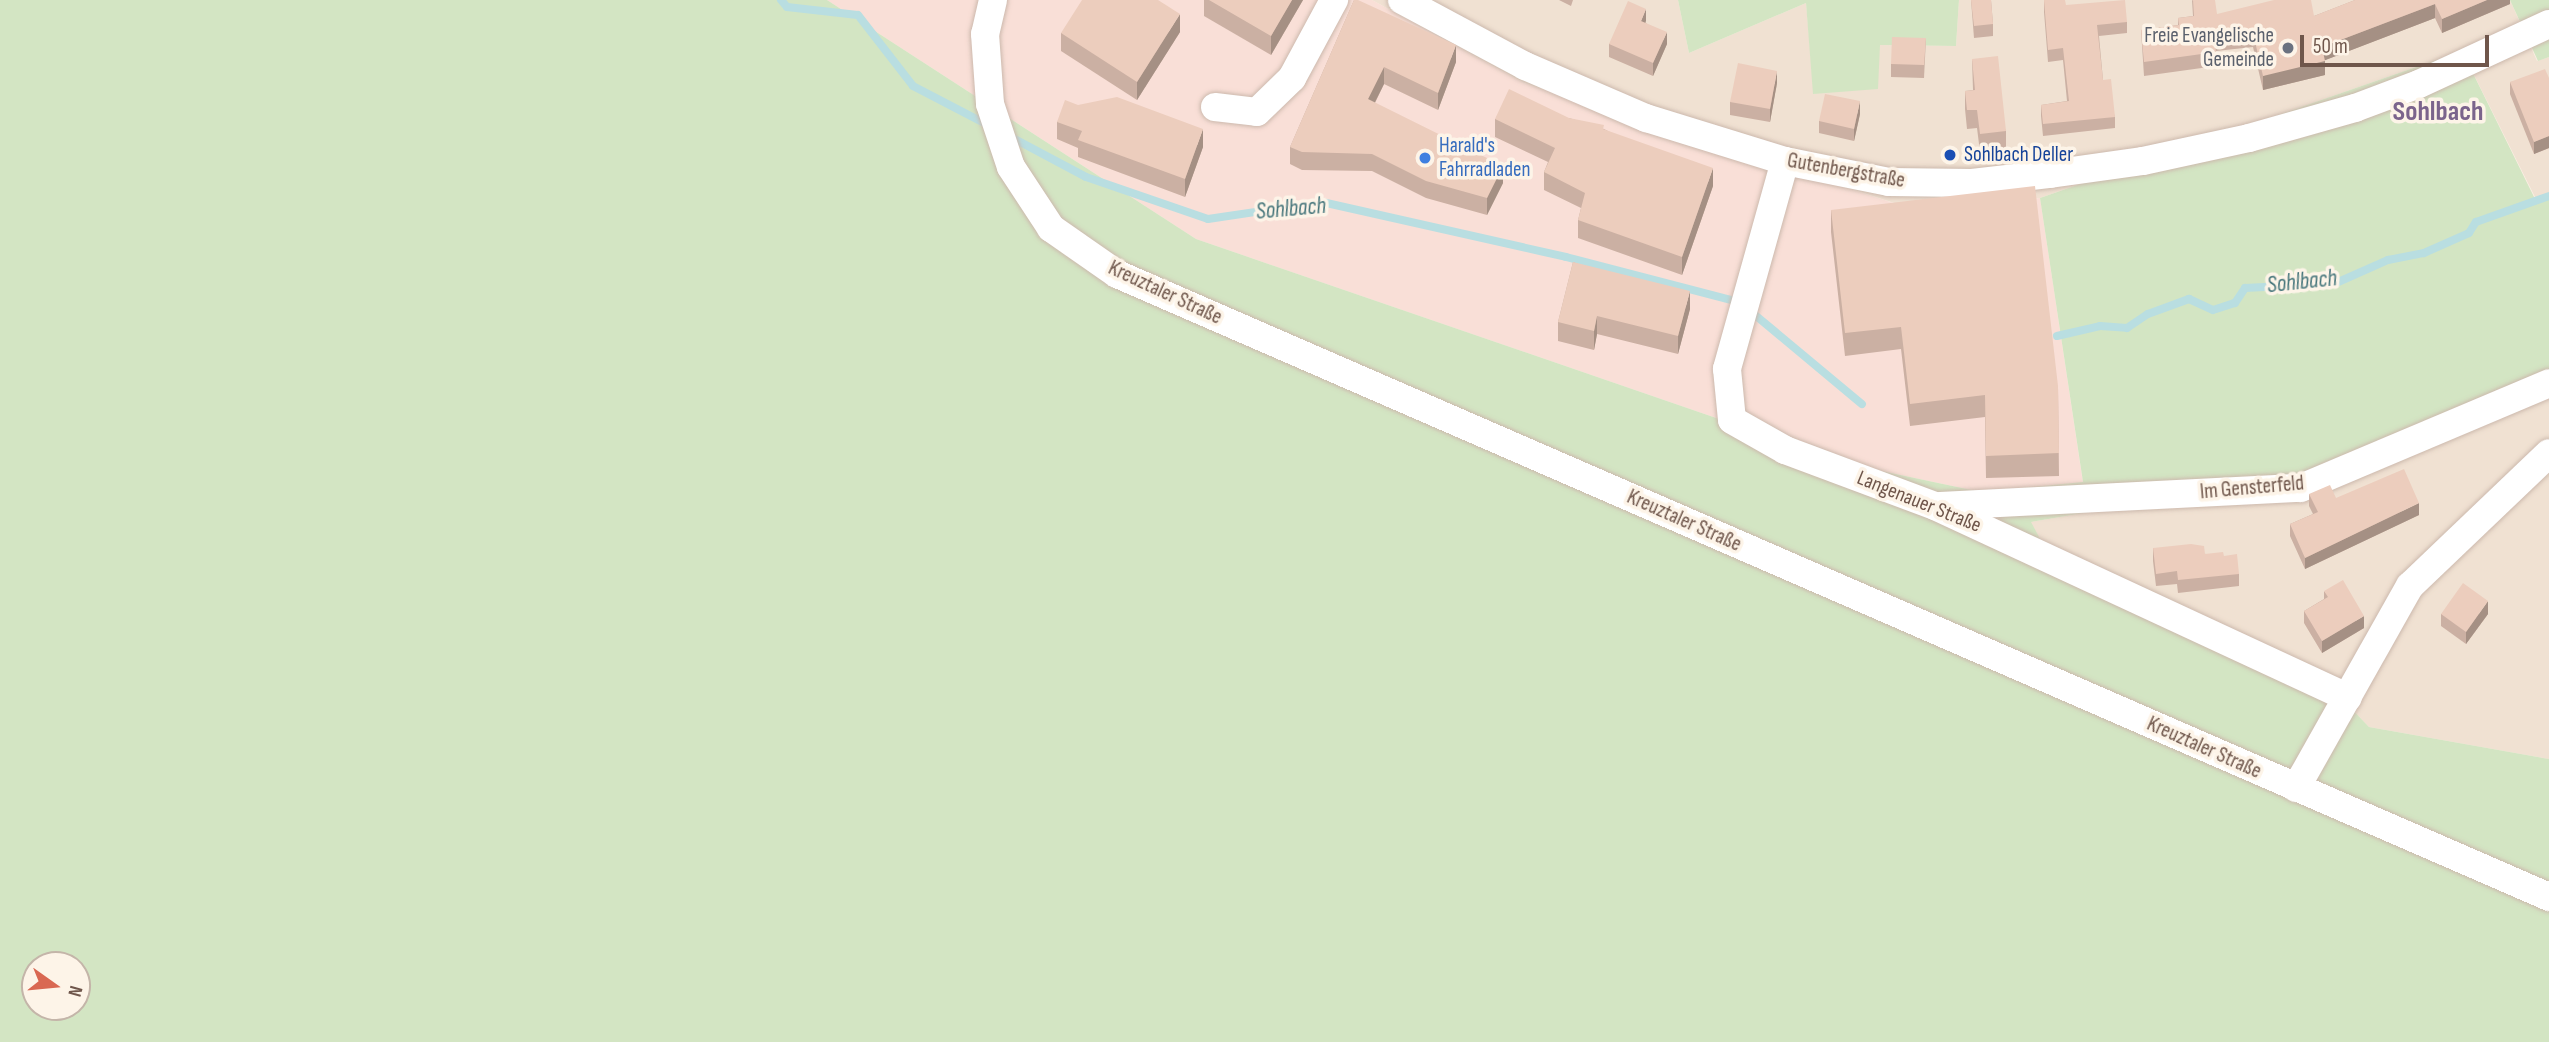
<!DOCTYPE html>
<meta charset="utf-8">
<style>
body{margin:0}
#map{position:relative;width:2549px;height:1042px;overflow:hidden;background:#faefe3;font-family:"Sofia Sans Condensed",sans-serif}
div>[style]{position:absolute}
.residential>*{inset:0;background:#f0e1d2}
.commercial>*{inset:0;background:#f9dfd7}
.green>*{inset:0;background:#d3e5c3}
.stream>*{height:8px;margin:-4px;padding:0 4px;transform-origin:4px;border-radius:4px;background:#b9dee1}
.roads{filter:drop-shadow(0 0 2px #ccb9ad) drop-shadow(0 0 2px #ccb9ad)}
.minor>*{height:28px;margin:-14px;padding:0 14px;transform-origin:14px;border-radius:14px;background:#fff}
.wall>*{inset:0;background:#cbb0a3}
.shaded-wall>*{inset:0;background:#a59084}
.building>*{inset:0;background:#eccdbd}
.dots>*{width:19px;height:19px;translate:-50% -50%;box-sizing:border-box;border:4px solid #fdf4e8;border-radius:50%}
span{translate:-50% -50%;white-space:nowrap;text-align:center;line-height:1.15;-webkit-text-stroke:7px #fdf4e8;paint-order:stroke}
.worship-label{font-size:21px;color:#5b616d}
.right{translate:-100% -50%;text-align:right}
.shop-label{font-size:21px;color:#366cbe}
.left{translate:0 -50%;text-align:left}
.transit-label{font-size:21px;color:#164399}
.street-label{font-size:21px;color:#6f564b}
.water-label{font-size:23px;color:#44747a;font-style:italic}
.district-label{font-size:28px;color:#7b648c;font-weight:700}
.north{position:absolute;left:21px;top:951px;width:70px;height:70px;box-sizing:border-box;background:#fdf4e8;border:2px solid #c4b5a9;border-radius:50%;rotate:105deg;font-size:19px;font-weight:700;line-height:28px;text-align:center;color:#6f564b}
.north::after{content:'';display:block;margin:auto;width:24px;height:32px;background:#d96852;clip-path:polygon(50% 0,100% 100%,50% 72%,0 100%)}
.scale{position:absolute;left:2300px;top:35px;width:189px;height:32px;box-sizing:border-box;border:4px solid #6f564b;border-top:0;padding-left:9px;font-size:21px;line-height:24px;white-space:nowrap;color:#6f564b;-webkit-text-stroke:5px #fdf4e8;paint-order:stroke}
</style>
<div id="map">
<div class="residential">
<div style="clip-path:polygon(1372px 0,1678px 0,1689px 53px,1806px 3px,1814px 94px,1879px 45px,1956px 46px,1959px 0,2510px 0,2537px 61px,2549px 57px,2549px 193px,2536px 199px,2462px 51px,2040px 198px,1919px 211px,1524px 83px)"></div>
<div style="clip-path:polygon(2549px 384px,2549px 759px,2369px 727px,2328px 684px,2046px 550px,2030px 522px,2299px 476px)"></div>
</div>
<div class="commercial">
<div style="clip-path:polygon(827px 0,1372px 0,1524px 83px,1918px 211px,2040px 198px,2083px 483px,1981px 492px,1853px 465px,1196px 239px)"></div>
</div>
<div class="green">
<div style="clip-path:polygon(evenodd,0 0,827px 0,1196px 239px,1853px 465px,1981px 492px,2083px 482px,2040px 198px,2462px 51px,2535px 199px,2549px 193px,2549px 384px,2299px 476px,2031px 522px,2046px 550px,2328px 684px,2369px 727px,2549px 759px,2549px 1042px,0 1042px,0 0,35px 965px,77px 965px,77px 1007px,35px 1007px,35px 965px)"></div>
<div style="clip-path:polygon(1678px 0,1959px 0,1956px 46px,1880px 45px,1878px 89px,1813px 94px,1806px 3px,1689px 53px)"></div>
<div style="clip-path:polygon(2510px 0,2549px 0,2549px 57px,2538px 61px)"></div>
</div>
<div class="stream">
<div style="left:781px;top:0;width:9px;rotate:49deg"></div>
<div style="left:787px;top:7px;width:71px;rotate:6.4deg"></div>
<div style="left:858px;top:15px;width:90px;rotate:52.2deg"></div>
<div style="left:913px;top:86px;width:85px;rotate:27.5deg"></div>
<div style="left:1009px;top:136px;width:87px;rotate:28deg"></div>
<div style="left:1086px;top:177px;width:129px;rotate:19deg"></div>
<div style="left:1208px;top:219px;width:115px;rotate:-8.5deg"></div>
<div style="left:1322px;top:202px;width:250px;rotate:12.7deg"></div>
<div style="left:1566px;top:257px;width:179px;rotate:14.6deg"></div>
<div style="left:1749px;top:310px;width:147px;rotate:39.8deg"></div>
<div style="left:2057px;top:336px;width:44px;rotate:-13.1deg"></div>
<div style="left:2100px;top:326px;width:27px;rotate:4deg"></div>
<div style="left:2127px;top:328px;width:25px;rotate:-34deg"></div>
<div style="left:2148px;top:314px;width:44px;rotate:-20.1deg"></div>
<div style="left:2189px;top:299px;width:26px;rotate:25deg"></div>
<div style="left:2213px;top:310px;width:23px;rotate:-18deg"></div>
<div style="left:2235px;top:303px;width:18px;rotate:-56deg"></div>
<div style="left:2245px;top:288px;width:91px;rotate:-3.1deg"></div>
<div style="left:2336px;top:283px;width:57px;rotate:-23.9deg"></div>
<div style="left:2388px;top:260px;width:37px;rotate:-11deg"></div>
<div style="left:2424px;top:253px;width:49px;rotate:-24deg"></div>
<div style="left:2469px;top:233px;width:13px;rotate:-58deg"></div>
<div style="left:2476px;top:222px;width:77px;rotate:-19.6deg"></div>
</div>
<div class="roads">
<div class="minor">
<div style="left:993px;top:0;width:35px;rotate:103deg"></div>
<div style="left:985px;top:34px;width:70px;rotate:85.9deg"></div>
<div style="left:990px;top:104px;width:66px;rotate:71.6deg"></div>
<div style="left:1011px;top:167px;width:73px;rotate:56.7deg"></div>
<div style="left:1051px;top:228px;width:80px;rotate:34.9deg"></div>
<div style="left:1117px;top:274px;width:1562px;rotate:23.51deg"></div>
<div style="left:1402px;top:0;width:140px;rotate:28.2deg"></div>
<div style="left:1525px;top:66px;width:132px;rotate:23.3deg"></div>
<div style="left:1646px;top:118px;width:145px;rotate:17.2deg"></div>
<div style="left:1785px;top:161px;width:106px;rotate:11.4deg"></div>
<div style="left:1889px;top:182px;width:83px;rotate:0.7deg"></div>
<div style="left:1972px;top:183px;width:79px;rotate:-6.6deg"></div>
<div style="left:2050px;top:174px;width:94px;rotate:-8deg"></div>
<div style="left:2143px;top:161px;width:108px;rotate:-12.2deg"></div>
<div style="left:2249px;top:138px;width:110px;rotate:-15.8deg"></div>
<div style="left:2355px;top:108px;width:68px;rotate:-20.6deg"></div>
<div style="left:2419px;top:84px;width:143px;rotate:-24.8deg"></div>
<div style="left:1215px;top:107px;width:42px;rotate:6.8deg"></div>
<div style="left:1257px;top:112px;width:49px;rotate:-44.2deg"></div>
<div style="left:1292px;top:78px;width:89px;rotate:-61.7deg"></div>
<div style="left:1785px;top:161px;width:216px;rotate:105.6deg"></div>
<div style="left:1727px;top:369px;width:51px;rotate:84.4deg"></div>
<div style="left:1732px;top:420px;width:61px;rotate:29.5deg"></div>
<div style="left:1785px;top:450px;width:160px;rotate:20.5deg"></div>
<div style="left:1935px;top:506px;width:455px;rotate:24.9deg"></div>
<div style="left:1940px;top:506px;width:361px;rotate:-2.9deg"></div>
<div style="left:2301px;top:488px;width:269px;rotate:-22.9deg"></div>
<div style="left:2296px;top:788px;width:232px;rotate:-60.6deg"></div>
<div style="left:2410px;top:586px;width:192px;rotate:-43.7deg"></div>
</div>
</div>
<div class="wall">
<div style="clip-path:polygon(1204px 0,1303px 0,1271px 55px,1204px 16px)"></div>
<div style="clip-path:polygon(1354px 0,1456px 62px,1438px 110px,1384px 84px,1375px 103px,1503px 183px,1487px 215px,1426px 198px,1372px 171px,1302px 170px,1290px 164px,1290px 147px)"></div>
<div style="clip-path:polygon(1559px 0,1573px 0,1571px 6px)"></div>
<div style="clip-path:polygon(1971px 0,1991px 0,1993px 24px,1993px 36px,1974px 38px)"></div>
<div style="clip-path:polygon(2044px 0,2127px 22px,2127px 33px,2099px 36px,2103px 80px,2115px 117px,2115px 128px,2043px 136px,2041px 116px,2041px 105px,2067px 101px,2063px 60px,2048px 62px,2044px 12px)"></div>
<div style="clip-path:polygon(2192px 0,2217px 14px,2314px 16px,2355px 0,2510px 0,2510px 4px,2442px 33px,2435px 18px,2325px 60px,2325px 75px,2263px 90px,2253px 47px,2216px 51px,2216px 66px,2144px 76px,2141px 30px,2178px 25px,2178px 18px,2193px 16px)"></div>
<div style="clip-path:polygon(1646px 21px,1645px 22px,1667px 44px,1653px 76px,1609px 57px,1609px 44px)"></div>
<div style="clip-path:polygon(1180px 32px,1137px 100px,1061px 51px,1061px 33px)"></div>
<div style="clip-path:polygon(1926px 38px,1924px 78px,1891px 77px,1891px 64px)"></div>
<div style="clip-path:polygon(1972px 59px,2006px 131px,2006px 149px,1980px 152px,1977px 128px,1967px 129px,1965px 109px,1965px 91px,1973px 90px)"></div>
<div style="clip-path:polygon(2549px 78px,2549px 148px,2534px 154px,2510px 94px,2510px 82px)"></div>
<div style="clip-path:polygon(1777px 83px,1770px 122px,1730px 115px,1730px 102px)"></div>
<div style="clip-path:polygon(1078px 105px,1203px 147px,1185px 197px,1078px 157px,1078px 148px,1057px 139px,1057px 122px)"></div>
<div style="clip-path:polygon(1860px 114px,1854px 141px,1819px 133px,1819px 121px)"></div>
<div style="clip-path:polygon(1569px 118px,1604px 129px,1713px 186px,1682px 275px,1578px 238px,1578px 220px,1581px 208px,1544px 190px,1544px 172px,1548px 162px,1495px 137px,1495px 119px)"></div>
<div style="clip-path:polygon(1831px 210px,2058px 386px,2059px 476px,1986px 478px,1985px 417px,1910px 426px,1901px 349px,1845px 356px,1831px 232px)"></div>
<div style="clip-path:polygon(1573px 262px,1690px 309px,1678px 354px,1597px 334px,1594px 350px,1558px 341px,1558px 322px)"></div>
<div style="clip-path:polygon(2309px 494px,2336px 498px,2419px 515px,2305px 569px,2290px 536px,2290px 524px,2313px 514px,2309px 506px)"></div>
<div style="clip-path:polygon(2153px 548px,2224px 556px,2239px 574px,2239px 586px,2178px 593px,2177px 584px,2156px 586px,2153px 561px)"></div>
<div style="clip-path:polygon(2324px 591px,2364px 628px,2322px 653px,2304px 623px,2304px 611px,2324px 599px)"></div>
<div style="clip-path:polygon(2441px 614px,2488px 614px,2466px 644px,2441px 626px)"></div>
</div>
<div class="shaded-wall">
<div style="clip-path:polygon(1292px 0,1303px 0,1271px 55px,1271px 36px)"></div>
<div style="clip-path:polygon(2487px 0,2510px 0,2510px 4px,2442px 33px,2442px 19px)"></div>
<div style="clip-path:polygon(2435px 4px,2435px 18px,2323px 61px,2325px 61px,2325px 75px,2263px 90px,2263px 76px,2322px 47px)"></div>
<div style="clip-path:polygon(1646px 9px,1646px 21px,1641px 33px,1641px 21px)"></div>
<div style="clip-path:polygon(1180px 14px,1180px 32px,1137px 100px,1137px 82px)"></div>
<div style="clip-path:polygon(1667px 32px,1667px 44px,1653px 76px,1653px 63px)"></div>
<div style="clip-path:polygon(1456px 45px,1456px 62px,1438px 110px,1438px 93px)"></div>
<div style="clip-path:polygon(1384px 67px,1384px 84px,1368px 116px,1368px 99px)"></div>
<div style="clip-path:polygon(1777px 71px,1777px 83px,1770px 122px,1770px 109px)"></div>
<div style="clip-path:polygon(1860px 101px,1860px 114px,1854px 141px,1854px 129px)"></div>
<div style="clip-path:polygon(1203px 129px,1203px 147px,1185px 197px,1185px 179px)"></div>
<div style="clip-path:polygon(2549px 136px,2549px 148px,2534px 154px,2534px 142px)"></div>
<div style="clip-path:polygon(1503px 166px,1503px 183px,1487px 215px,1487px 198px)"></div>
<div style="clip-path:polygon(1713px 168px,1713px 186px,1682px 275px,1682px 257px)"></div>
<div style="clip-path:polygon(1690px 291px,1690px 309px,1678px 354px,1678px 336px)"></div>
<div style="clip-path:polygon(1597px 316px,1597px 334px,1594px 350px,1594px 331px)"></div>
<div style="clip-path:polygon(2419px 503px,2419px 515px,2305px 569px,2305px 558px)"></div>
<div style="clip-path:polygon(2488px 601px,2488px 614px,2466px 644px,2466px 632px)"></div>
<div style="clip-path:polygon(2364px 616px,2364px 628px,2322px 653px,2322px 641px)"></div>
</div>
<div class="building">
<div style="clip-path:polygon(1082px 0,1158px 0,1180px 14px,1137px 82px,1061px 33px)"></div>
<div style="clip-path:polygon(1209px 0,1292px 0,1271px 36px)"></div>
<div style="clip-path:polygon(1354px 0,1358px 0,1456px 45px,1438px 93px,1384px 67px,1368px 99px,1503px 166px,1487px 198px,1426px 181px,1372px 154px,1302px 152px,1290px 147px)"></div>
<div style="clip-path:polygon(1971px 0,1991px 0,1993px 24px,1974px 26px)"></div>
<div style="clip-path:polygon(2044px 0,2065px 0,2066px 5px,2125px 0,2127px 22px,2097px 25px,2103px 80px,2111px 79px,2115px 117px,2043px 124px,2041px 105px,2069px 101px,2063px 48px,2048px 50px)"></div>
<div style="clip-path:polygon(2193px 0,2215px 0,2217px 14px,2274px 0,2311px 0,2314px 16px,2355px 0,2487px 0,2442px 19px,2435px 4px,2322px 47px,2325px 61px,2263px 76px,2253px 33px,2214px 38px,2216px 52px,2144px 62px,2141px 30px,2179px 25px,2178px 18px,2194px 16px)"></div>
<div style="clip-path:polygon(1628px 1px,1646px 9px,1641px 21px,1667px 32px,1653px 63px,1609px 44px)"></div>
<div style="clip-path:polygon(1892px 37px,1926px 38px,1924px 65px,1891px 64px)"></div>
<div style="clip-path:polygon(1998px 56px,2006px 131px,1980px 134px,1977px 110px,1967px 110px,1965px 91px,1975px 90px,1972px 59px)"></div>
<div style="clip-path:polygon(1738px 63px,1777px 71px,1770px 109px,1730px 102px)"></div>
<div style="clip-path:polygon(2545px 69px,2549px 78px,2549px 136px,2534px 142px,2510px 82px)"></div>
<div style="clip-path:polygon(1509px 89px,1569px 118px,1604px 125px,1603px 129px,1713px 168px,1682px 257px,1578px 220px,1585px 193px,1544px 172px,1555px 148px,1495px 119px)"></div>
<div style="clip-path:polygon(1825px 94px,1860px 101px,1854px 129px,1819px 121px)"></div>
<div style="clip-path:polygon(1117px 97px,1203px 129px,1185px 179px,1078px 140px,1082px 131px,1057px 122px,1065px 100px,1078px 105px)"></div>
<div style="clip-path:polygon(2035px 186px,2058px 386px,2059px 453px,1986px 456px,1985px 395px,1910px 404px,1901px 327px,1845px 333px,1831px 210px)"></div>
<div style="clip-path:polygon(1573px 262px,1690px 291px,1678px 336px,1597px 316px,1594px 331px,1558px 322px)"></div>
<div style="clip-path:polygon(2404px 469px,2419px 503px,2305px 558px,2290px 524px,2318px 512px,2309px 494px,2330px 485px,2336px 498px)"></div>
<div style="clip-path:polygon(2191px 544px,2204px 546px,2205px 554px,2223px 552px,2224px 556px,2237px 554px,2239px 574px,2178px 580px,2177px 571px,2156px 574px,2153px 548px)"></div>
<div style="clip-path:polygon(2343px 580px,2364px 616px,2322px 641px,2304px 611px,2328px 597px,2324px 591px)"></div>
<div style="clip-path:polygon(2463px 583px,2488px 601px,2466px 632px,2441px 614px)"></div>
</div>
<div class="dots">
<div style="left:2288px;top:48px;background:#6b7280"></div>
<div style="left:1950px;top:155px;background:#1a4fb4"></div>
<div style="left:1425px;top:158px;background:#3f7fe0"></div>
</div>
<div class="worship-label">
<span class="right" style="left:2274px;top:48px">Freie Evangelische<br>Gemeinde</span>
</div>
<div class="shop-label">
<span class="left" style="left:1439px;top:158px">Harald's<br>Fahrradladen</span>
</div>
<div class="transit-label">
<span class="left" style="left:1964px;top:155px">Sohlbach Deller</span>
</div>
<div class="street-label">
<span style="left:1846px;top:171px;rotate:10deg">Gutenbergstraße</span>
<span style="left:1165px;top:293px;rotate:25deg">Kreuztaler Straße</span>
<span style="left:2252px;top:488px;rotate:-5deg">Im Gensterfeld</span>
<span style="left:1919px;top:502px;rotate:22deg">Langenauer Straße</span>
<span style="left:1684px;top:521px;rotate:24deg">Kreuztaler Straße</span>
<span style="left:2204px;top:748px;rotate:24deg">Kreuztaler Straße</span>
</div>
<div class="water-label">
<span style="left:1291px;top:209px;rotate:-5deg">Sohlbach</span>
<span style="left:2302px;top:282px;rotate:-6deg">Sohlbach</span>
</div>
<div class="district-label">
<span style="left:2438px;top:112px">Sohlbach</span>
</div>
<div class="north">N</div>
<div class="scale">50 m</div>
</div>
